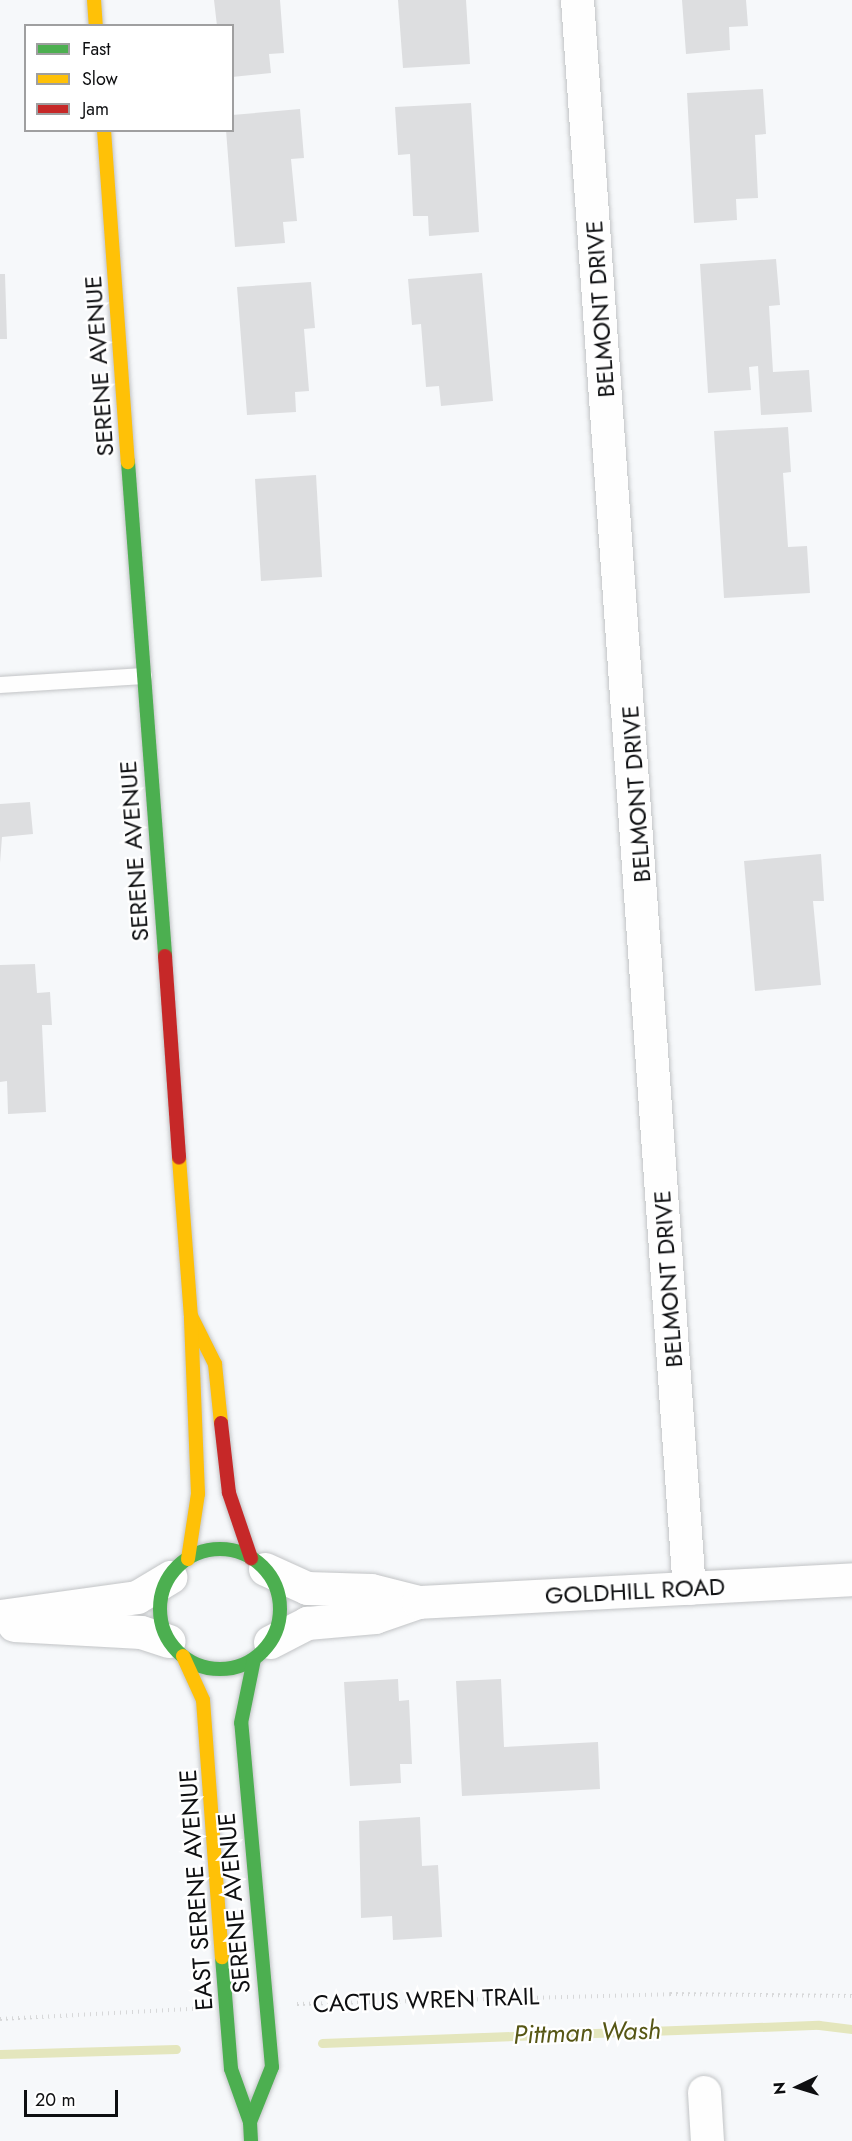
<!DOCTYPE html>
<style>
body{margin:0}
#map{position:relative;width:852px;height:2141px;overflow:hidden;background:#f6f8fa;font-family:Jost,sans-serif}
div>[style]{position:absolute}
.stream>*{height:9px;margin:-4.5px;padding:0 4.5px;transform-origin:4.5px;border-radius:4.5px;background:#e4e6bd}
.building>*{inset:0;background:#dddee0}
.path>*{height:4px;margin-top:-2px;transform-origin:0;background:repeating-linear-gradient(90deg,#d7d8d9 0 1.5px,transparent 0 6px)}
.roads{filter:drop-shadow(0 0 2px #c2c4c6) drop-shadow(0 0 2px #c2c4c6)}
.lane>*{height:16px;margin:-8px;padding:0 8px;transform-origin:8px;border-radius:8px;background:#fefefe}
.street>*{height:33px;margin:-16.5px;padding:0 16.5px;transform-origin:16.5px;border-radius:16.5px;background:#fefefe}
.fast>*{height:14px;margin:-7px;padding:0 7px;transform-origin:7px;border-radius:7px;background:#4caf50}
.fast>.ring{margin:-7px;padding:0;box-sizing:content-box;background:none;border:14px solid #4caf50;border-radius:50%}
.slow>*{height:14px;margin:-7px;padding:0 7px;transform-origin:7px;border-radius:7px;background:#ffc107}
.jam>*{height:14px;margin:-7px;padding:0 7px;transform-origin:7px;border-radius:7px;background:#c62828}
span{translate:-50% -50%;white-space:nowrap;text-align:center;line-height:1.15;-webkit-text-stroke:4.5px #fff;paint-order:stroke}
.street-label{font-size:24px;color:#0e0f11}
.water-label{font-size:26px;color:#565614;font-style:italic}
.legend{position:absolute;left:24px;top:24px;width:210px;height:108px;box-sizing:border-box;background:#fff;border:2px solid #9f9fa0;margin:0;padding:8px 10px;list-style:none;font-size:18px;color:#0e0f11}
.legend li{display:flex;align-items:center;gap:12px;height:30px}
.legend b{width:30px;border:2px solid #9f9fa0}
.north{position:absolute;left:768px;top:2057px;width:60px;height:60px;-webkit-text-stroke:4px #fff;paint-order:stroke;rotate:266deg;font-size:16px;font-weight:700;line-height:24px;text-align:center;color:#0e0f11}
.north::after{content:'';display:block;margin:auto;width:21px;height:27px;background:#0e0f11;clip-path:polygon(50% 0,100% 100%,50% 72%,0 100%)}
.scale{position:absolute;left:24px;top:2090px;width:94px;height:27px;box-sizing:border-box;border:3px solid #0e0f11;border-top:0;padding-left:8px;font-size:18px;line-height:21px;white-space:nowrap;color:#0e0f11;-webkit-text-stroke:4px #fff;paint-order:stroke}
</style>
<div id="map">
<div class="stream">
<div style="left:322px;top:2043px;width:497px;rotate:-2.1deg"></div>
<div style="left:819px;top:2025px;width:33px;rotate:7deg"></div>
<div style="left:0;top:2054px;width:176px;rotate:-1.6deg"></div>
</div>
<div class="building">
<div style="clip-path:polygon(214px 0,280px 0,284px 53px,269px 54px,271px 73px,232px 77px,232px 26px,217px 26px)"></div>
<div style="clip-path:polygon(398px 0,466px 0,470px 64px,403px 68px)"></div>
<div style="clip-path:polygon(682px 0,746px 0,748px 26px,729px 27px,730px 50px,686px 54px)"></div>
<div style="clip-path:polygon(763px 89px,766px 134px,755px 135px,758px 198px,736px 199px,737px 220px,694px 223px,687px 93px)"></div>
<div style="clip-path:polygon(471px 103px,479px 232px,429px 236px,428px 216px,413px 216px,410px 154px,398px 155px,395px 107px)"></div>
<div style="clip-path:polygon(300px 109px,304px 158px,291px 159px,297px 221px,283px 222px,285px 243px,235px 247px,226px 130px,232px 130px,232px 115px)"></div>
<div style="clip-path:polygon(776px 259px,780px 305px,769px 306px,773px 372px,809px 370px,812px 412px,761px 415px,758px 366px,749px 367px,751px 390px,708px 393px,700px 264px)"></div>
<div style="clip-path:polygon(482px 273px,493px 401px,441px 406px,439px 386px,426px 387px,421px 324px,412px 325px,408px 279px)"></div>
<div style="clip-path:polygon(0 274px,5px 274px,7px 339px,0 339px)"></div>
<div style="clip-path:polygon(311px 282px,315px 328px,304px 329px,309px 391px,295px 392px,296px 412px,247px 415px,237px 287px)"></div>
<div style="clip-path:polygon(788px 427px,791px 472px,783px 473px,788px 547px,807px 546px,810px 593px,724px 598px,714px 431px)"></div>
<div style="clip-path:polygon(316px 475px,322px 577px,261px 581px,255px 479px)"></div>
<div style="clip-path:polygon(30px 802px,33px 834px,2px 837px,0 863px,0 804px)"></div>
<div style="clip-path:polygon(821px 854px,824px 901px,813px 901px,821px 985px,755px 991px,744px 861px)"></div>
<div style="clip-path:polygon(35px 964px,37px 993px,50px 992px,52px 1025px,42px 1025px,46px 1112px,8px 1114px,7px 1081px,0 1082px,0 965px)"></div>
<div style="clip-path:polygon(398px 1679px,399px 1701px,409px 1700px,412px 1764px,400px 1764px,401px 1783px,350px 1786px,344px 1682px)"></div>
<div style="clip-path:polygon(501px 1679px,504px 1747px,598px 1742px,600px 1789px,462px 1796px,456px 1681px)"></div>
<div style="clip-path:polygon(420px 1817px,422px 1866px,438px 1865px,442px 1937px,393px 1940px,392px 1916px,361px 1918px,359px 1821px)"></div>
</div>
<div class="path">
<div style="left:297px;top:2004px;width:373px;rotate:-1.5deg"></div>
<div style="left:670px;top:1994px;width:182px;rotate:0.6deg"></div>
<div style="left:0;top:2019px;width:194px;rotate:-3deg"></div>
</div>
<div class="roads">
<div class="lane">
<div style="left:0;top:685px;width:144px;rotate:-3.6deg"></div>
</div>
<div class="street">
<div style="left:577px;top:0;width:1592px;rotate:85.97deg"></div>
<div style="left:265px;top:1569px;width:46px;rotate:24.3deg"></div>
<div style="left:307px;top:1588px;width:64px;rotate:1.8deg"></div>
<div style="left:371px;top:1590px;width:49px;rotate:14.3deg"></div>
<div style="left:0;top:1616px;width:138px;rotate:-7.9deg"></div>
<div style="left:137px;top:1597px;width:39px;rotate:-31deg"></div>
<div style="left:14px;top:1625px;width:127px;rotate:3.2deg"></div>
<div style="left:141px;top:1632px;width:29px;rotate:18deg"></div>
<div style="left:270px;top:1642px;width:42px;rotate:-27.2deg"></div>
<div style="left:307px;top:1623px;width:68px;rotate:-5deg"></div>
<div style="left:375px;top:1617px;width:46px;rotate:-19.2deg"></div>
<div style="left:418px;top:1602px;width:435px;rotate:-3deg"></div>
<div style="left:704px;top:2092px;width:49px;rotate:86.5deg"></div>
</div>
<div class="fast">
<div style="left:128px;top:462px;width:495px;rotate:85.7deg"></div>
<div class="ring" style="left:160px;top:1549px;width:106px;height:106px"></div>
<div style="left:222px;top:1957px;width:112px;rotate:85.4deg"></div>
<div style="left:231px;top:2069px;width:56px;rotate:70.3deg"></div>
<div style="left:251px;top:2141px;width:19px;rotate:-93deg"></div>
<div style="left:250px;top:2122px;width:59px;rotate:-68.2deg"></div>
<div style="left:272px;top:2067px;width:345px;rotate:-95.1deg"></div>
<div style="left:241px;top:1723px;width:65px;rotate:-78.5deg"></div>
</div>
<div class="slow">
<div style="left:94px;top:0;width:26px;rotate:86deg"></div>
<div style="left:104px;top:130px;width:333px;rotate:85.9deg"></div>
<div style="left:179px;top:1158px;width:158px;rotate:85.7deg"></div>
<div style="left:191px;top:1316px;width:54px;rotate:63.4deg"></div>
<div style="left:215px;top:1364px;width:59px;rotate:84.2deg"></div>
<div style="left:188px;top:1559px;width:66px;rotate:-81.3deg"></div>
<div style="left:198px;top:1494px;width:176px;rotate:-92.3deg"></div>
<div style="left:183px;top:1656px;width:48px;rotate:65.6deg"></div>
<div style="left:203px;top:1700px;width:258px;rotate:85.8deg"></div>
</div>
<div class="jam">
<div style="left:165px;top:956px;width:202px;rotate:86deg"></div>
<div style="left:221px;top:1423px;width:70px;rotate:83.5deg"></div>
<div style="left:229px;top:1493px;width:69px;rotate:71.3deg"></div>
</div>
</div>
<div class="street-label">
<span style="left:600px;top:309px;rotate:-94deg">BELMONT DRIVE</span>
<span style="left:99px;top:366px;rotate:-94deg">SERENE AVENUE</span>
<span style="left:636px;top:794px;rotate:-94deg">BELMONT DRIVE</span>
<span style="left:134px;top:851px;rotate:-94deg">SERENE AVENUE</span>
<span style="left:668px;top:1279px;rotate:-94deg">BELMONT DRIVE</span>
<span style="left:635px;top:1591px;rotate:-3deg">GOLDHILL ROAD</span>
<span style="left:196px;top:1890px;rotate:-94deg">EAST SERENE AVENUE</span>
<span style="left:234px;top:1903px;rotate:-95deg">SERENE AVENUE</span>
<span style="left:426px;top:2000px;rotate:-2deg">CACTUS WREN TRAIL</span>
</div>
<div class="water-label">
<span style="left:587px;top:2033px;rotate:-2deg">Pittman Wash</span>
</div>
<ul class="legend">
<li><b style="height:8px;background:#4caf50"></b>Fast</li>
<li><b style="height:8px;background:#ffc107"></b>Slow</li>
<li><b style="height:8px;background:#c62828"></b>Jam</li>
</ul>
<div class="north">N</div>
<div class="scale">20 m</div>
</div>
